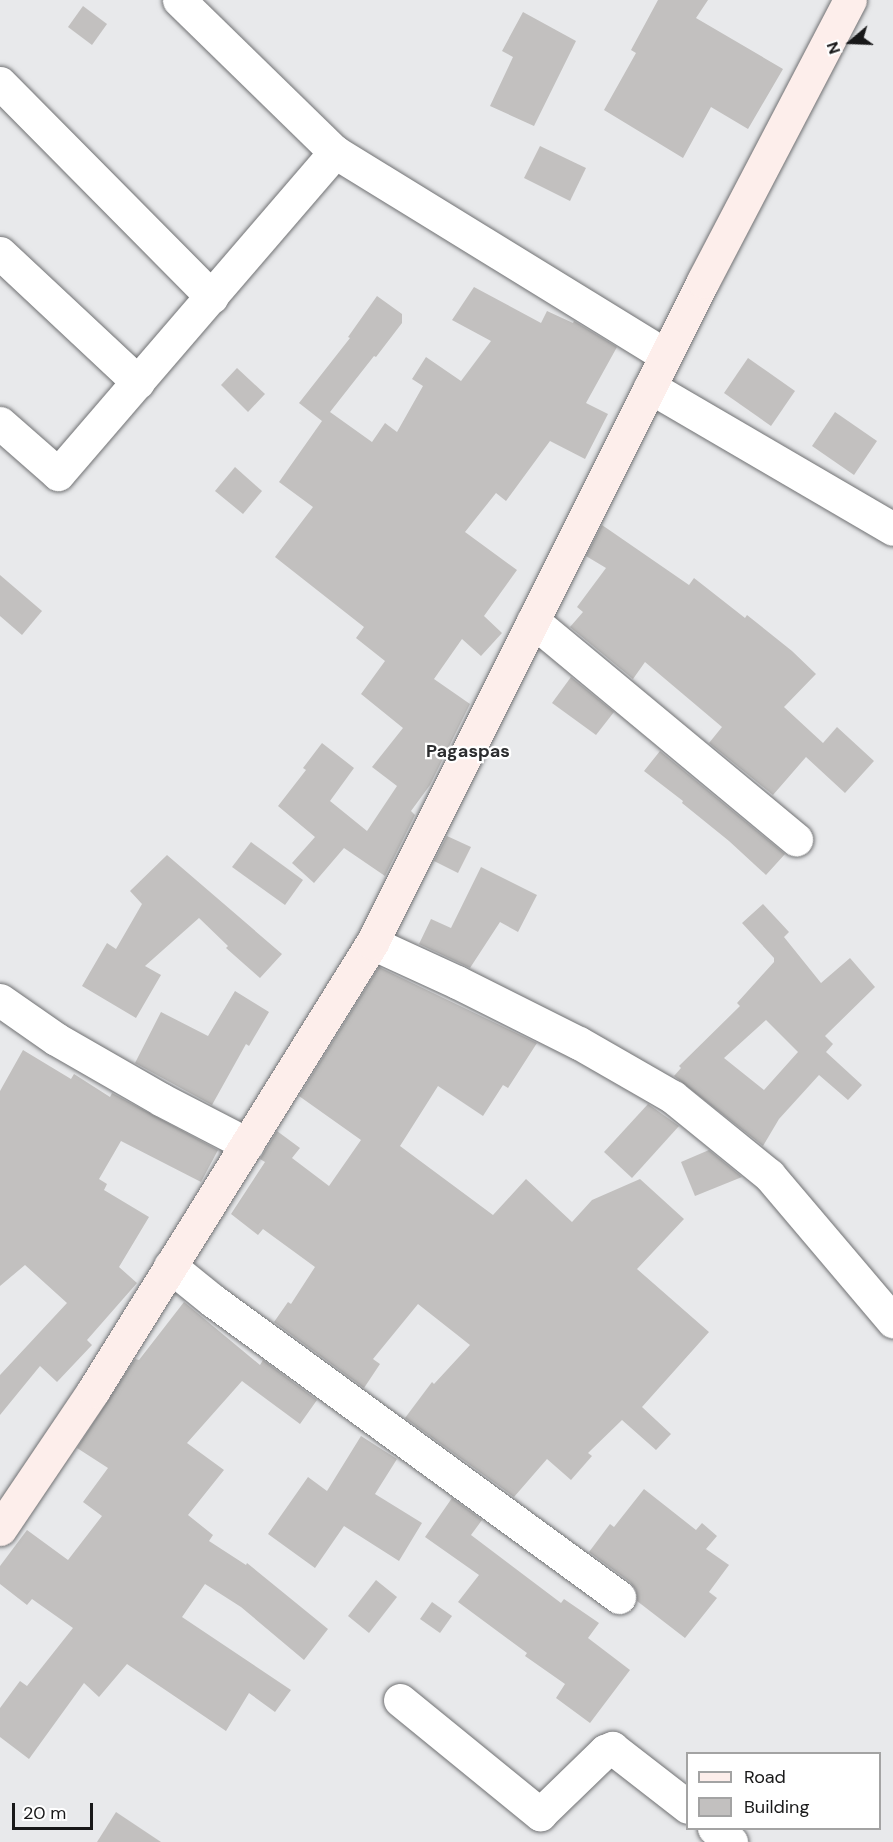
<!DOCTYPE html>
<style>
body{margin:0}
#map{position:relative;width:893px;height:1842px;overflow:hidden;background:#e8e9eb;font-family:"DM Sans",sans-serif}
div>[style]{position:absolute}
.building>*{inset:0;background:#c2c0bf}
.roads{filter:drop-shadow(0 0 2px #707173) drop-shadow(0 0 2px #707173)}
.minor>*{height:33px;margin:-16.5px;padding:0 16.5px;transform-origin:16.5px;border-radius:16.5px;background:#fff}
.secondary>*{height:33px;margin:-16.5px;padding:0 16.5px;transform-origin:16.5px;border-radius:16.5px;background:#fdeeeb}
span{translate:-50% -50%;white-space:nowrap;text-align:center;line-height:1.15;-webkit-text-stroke:4.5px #fff;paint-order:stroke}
.quarter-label{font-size:18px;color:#2d2e30;font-weight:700}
.legend{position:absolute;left:686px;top:1752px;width:195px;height:78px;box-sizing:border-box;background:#fff;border:2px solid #a3a3a3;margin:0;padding:8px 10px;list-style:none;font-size:18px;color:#181819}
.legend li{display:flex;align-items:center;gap:12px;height:30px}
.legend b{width:30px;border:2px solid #a3a3a3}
.north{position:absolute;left:821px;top:12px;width:60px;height:60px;-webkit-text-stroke:4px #fff;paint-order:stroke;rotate:251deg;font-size:16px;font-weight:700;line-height:24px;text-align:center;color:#181819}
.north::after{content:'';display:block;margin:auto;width:21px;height:27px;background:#181819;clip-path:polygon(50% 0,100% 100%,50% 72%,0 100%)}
.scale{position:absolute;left:12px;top:1803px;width:81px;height:27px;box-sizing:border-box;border:3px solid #181819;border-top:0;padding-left:8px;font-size:18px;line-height:21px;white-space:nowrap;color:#181819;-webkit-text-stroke:4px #fff;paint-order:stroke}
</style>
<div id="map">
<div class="building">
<div style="clip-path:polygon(658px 0,708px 0,696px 18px,783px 69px,748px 129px,711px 107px,683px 158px,604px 110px,636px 53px,631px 50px)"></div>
<div style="clip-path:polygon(83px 6px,107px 24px,92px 45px,68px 27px)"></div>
<div style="clip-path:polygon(523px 12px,576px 41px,534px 126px,490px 106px,513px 57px,502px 51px)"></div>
<div style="clip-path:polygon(540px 146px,586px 168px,570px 201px,524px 178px)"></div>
<div style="clip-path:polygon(474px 287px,541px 323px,547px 311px,573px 323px,574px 321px,617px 347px,586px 403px,608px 414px,585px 459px,550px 441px,506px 501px,496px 493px,465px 532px,517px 570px,484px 616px,502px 633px,481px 656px,462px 639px,434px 679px,470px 704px,430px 785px,411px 811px,415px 815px,385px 876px,344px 848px,314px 883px,292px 863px,315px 837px,278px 806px,306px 770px,303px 768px,322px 743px,354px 768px,330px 801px,367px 831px,397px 786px,372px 767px,403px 728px,361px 694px,385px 661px,356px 638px,364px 627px,275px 557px,313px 507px,279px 482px,322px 421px,299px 403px,350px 338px,348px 337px,377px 296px,402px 314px,402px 323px,376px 357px,374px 356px,330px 412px,372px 442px,385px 423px,397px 432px,423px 386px,412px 379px,426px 357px,461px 381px,491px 341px,452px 320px)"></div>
<div style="clip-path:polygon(748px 358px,795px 391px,771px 426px,724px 393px)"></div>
<div style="clip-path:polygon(237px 368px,265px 394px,248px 412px,221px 385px)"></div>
<div style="clip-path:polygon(835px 412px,877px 441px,854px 475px,812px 446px)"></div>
<div style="clip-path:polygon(235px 467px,262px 491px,243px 514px,215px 491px)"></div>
<div style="clip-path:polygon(602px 525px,689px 585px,694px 578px,745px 618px,747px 615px,792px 651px,816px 674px,784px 707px,823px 743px,837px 727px,874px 761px,845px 793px,806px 757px,773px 795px,709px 743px,722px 727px,645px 662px,633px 679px,570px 627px,583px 612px,577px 607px,606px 568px,586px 556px)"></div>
<div style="clip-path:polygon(0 575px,42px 611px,22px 635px,0 616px)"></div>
<div style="clip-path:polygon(571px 677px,614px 712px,596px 735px,552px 703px)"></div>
<div style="clip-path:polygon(660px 751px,785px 854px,766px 875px,729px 841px,682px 803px,683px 801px,644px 771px)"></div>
<div style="clip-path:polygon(447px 836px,471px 847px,458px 873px,434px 861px)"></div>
<div style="clip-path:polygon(251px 842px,303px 880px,285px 905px,232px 867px)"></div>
<div style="clip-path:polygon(167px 855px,282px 954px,260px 978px,226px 948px,228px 946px,199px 918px,145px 966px,161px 975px,136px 1018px,82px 986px,107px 943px,116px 949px,142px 904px,130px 891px)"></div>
<div style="clip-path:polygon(481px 867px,537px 895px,518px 932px,500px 922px,470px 968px,419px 944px,431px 919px,451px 928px)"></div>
<div style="clip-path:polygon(evenodd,763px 904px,789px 932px,784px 937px,821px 983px,850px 958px,875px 987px,825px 1036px,833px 1044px,826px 1052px,862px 1085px,848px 1100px,819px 1075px,779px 1119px,763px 1146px,674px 1076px,681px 1068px,679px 1066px,740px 1006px,737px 1003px,774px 962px,774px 958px,742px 923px,763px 904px,766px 1020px,798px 1052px,764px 1090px,724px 1058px,766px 1020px)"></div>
<div style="clip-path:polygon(379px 967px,537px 1043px,508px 1088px,503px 1085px,483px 1116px,438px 1086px,400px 1146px,493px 1215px,526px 1179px,572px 1222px,592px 1200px,640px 1179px,684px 1219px,637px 1269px,709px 1332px,642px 1407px,671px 1434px,656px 1450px,622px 1420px,588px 1453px,592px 1456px,571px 1480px,547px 1459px,514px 1497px,405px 1418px,432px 1382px,434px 1384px,470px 1345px,418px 1304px,373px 1359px,380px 1364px,364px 1388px,274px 1322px,288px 1302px,291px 1304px,315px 1267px,263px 1229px,258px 1235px,231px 1214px,265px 1162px,260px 1159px,277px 1131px,300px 1148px,292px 1158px,329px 1186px,361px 1140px,299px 1096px)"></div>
<div style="clip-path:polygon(235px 991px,269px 1012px,249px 1046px,246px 1044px,212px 1105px,135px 1063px,161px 1012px,208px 1036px)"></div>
<div style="clip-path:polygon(23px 1050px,71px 1079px,74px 1074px,110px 1097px,112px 1093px,218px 1150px,201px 1182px,121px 1141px,99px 1179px,107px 1184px,104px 1190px,149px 1217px,119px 1267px,137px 1283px,87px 1340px,92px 1345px,57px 1382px,40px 1366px,0 1415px,0 1375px,67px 1303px,25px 1265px,0 1286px,0 1091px)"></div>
<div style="clip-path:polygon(648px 1104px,679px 1126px,632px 1178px,604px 1152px)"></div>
<div style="clip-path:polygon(709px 1150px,742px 1177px,695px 1196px,681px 1162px)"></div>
<div style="clip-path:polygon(184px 1302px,260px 1365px,263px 1360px,317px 1400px,300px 1424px,242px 1381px,187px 1443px,224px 1470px,188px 1515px,213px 1535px,209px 1541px,246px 1565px,247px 1563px,328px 1629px,304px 1660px,241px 1607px,205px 1584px,182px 1617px,291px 1690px,275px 1712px,249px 1693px,226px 1731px,127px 1664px,99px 1697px,84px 1683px,29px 1759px,0 1737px,0 1708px,20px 1681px,27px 1686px,73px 1628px,32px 1599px,27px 1605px,0 1584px,0 1566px,27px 1530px,68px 1560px,102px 1516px,83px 1502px,108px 1468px,77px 1448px,135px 1359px,139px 1360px)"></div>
<div style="clip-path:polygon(361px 1436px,397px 1459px,375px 1494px,422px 1523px,399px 1561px,344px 1526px,315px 1568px,268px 1534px,308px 1477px,327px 1491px)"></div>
<div style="clip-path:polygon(644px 1489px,696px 1530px,702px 1523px,717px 1536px,706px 1549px,729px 1565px,709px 1592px,717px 1598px,685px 1638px,637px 1601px,636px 1590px,630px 1582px,589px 1552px,610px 1524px,614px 1527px)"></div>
<div style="clip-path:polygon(452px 1498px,482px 1520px,471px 1535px,561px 1603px,564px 1599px,599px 1623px,588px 1638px,630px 1670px,590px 1723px,556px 1698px,565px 1684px,525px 1656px,527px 1653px,458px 1602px,479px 1575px,425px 1537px)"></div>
<div style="clip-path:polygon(376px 1580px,397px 1597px,369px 1633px,348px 1616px)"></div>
<div style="clip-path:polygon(432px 1602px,452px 1616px,440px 1633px,420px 1619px)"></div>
<div style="clip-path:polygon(116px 1812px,161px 1842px,97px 1842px)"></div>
</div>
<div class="roads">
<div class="minor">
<div style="left:179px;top:0;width:218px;rotate:44.3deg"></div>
<div style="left:0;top:83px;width:301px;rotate:45.3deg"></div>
<div style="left:0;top:253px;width:189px;rotate:43.1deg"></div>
<div style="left:650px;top:387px;width:281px;rotate:30.3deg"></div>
<div style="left:0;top:423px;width:77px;rotate:41.3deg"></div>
<div style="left:58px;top:474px;width:425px;rotate:-49.3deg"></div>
<div style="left:335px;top:152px;width:387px;rotate:31.6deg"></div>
<div style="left:533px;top:621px;width:342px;rotate:39.7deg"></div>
<div style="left:372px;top:943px;width:94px;rotate:24.6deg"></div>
<div style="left:457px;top:982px;width:136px;rotate:26.6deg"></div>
<div style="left:579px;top:1043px;width:108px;rotate:29.9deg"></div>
<div style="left:673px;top:1097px;width:124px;rotate:39.1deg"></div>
<div style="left:769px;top:1175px;width:192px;rotate:49.7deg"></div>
<div style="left:0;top:1000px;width:68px;rotate:34.9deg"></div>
<div style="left:56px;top:1039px;width:122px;rotate:29.9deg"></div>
<div style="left:162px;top:1100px;width:96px;rotate:27.4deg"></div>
<div style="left:170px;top:1266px;width:54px;rotate:39deg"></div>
<div style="left:212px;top:1300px;width:504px;rotate:36.12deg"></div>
<div style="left:400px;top:1700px;width:181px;rotate:39.2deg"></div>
<div style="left:540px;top:1814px;width:91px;rotate:-44.1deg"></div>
<div style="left:605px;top:1751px;width:8px;rotate:-23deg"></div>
<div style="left:612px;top:1748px;width:96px;rotate:37.8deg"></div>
<div style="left:714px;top:1828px;width:22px;rotate:39deg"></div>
</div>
<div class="secondary">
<div style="left:0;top:1529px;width:166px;rotate:-56deg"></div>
<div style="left:93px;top:1391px;width:528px;rotate:-58.09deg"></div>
<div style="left:372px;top:943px;width:740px;rotate:-63.43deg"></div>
<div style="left:703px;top:281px;width:317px;rotate:-62.4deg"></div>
</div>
</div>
<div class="quarter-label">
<span style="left:468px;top:751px">Pagaspas</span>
</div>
<ul class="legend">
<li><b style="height:8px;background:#fdeeeb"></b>Road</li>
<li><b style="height:16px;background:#c2c0bf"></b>Building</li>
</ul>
<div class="north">N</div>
<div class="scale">20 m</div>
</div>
